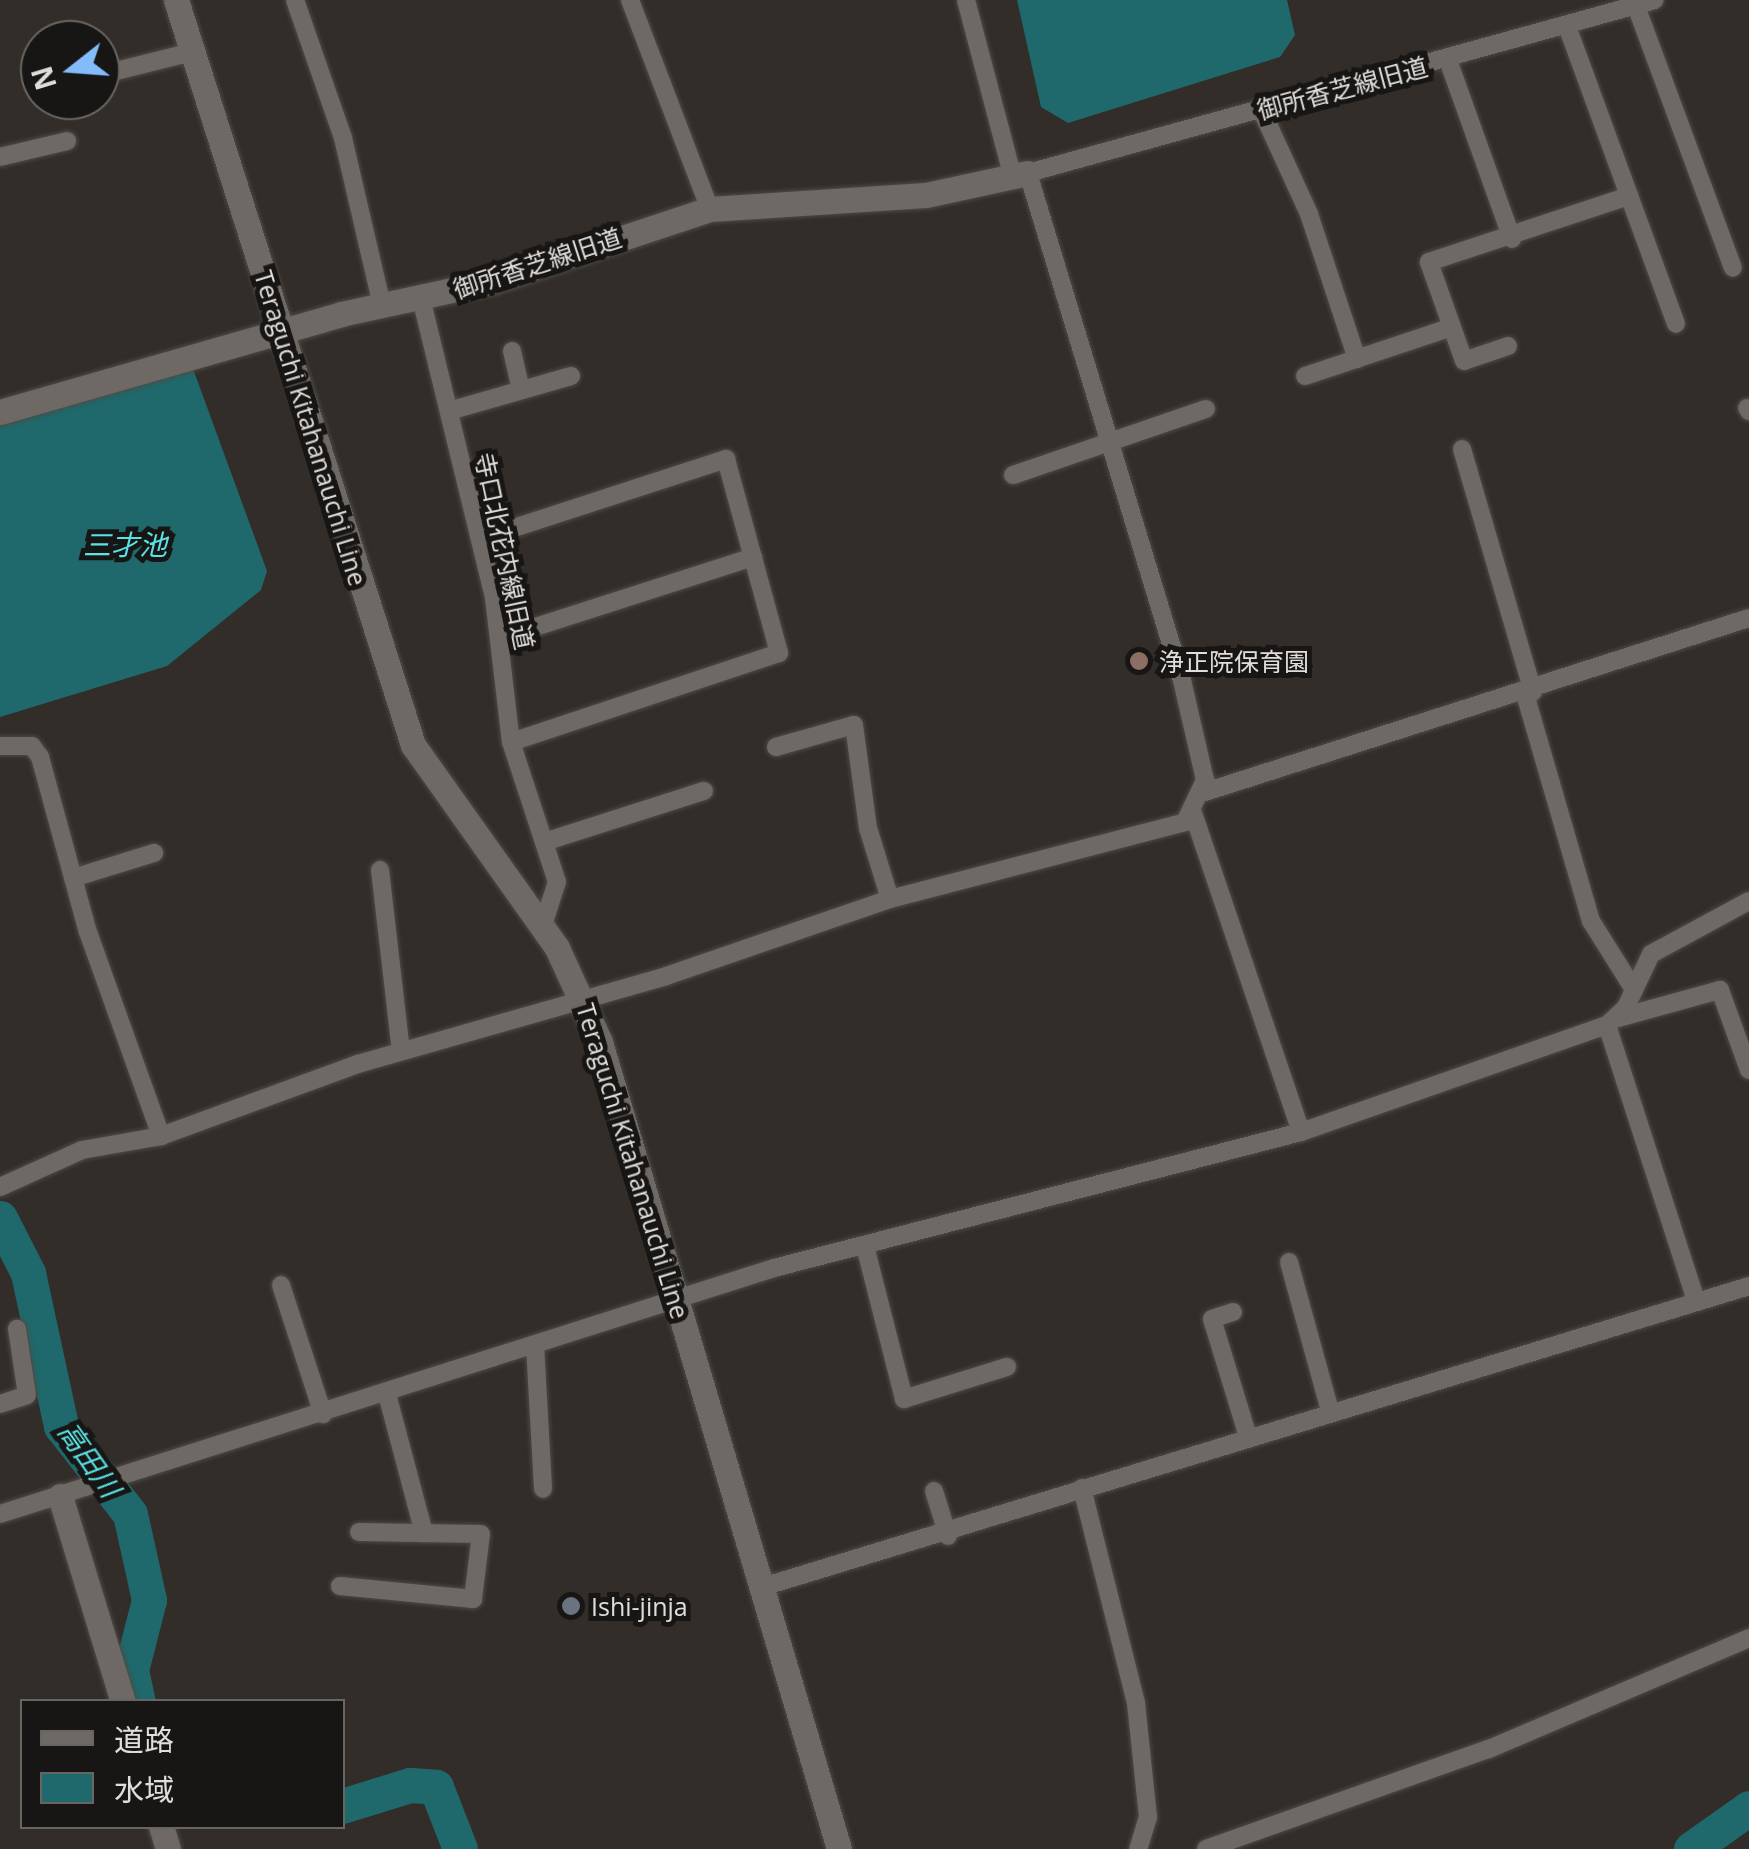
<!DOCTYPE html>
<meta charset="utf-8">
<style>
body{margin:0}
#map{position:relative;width:1749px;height:1849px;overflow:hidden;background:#322d29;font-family:"Open Sans","Noto Sans JP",sans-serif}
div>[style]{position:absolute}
.water>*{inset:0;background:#1f696c}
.river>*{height:35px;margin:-17.5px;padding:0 17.5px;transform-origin:17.5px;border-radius:17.5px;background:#1f696c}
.roads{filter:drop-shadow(0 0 2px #4d4a46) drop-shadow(0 0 2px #4d4a46)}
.street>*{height:18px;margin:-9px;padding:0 9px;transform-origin:9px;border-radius:9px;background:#6e6964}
.secondary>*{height:25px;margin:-12.5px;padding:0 12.5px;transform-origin:12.5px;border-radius:12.5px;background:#6e6964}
.dots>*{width:28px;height:28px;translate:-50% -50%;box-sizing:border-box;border:5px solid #181614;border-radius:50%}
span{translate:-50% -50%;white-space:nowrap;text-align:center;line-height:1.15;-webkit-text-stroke:10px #181614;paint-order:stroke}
.street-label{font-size:25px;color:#e0ddda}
.poi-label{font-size:25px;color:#e0ddda}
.left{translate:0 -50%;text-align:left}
.water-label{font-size:28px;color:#59e3e7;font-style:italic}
.legend{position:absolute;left:20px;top:1699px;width:325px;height:130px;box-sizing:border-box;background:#181614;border:2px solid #686663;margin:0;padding:12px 18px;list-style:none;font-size:30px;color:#e0ddda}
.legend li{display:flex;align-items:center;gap:20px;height:50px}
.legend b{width:50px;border:2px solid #686663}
.north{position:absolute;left:20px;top:20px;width:100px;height:100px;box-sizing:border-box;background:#181614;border:2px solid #686663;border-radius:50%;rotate:253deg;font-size:28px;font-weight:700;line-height:40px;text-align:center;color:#e0ddda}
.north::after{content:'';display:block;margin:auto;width:35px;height:45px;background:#82bcfa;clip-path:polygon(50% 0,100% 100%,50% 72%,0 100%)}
</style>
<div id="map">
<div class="water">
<div style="clip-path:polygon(1017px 0,1287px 0,1295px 35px,1280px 57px,1068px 123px,1041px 107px)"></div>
<div style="clip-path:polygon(192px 366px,267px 571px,261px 590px,167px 666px,0 717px,0 423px)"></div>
</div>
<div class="river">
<div style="left:0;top:1218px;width:62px;rotate:63deg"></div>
<div style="left:28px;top:1273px;width:157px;rotate:77.8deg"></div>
<div style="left:61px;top:1426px;width:112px;rotate:51.9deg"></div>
<div style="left:130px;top:1514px;width:88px;rotate:77.5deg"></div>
<div style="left:149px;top:1600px;width:72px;rotate:104.4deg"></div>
<div style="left:131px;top:1670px;width:33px;rotate:78deg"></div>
<div style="left:342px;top:1806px;width:71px;rotate:-17.2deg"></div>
<div style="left:410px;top:1785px;width:26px;rotate:4deg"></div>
<div style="left:436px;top:1787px;width:66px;rotate:68.8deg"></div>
<div style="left:1691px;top:1849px;width:71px;rotate:-35.3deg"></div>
</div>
<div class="roads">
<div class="street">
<div style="left:295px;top:0;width:146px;rotate:70.8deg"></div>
<div style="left:343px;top:138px;width:172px;rotate:76.9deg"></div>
<div style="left:630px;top:0;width:224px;rotate:69.1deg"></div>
<div style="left:966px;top:0;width:184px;rotate:75.2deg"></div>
<div style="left:1636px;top:6px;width:279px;rotate:69.7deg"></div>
<div style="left:1567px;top:26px;width:317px;rotate:69.9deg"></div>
<div style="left:1448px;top:60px;width:190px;rotate:70.3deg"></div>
<div style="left:100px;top:75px;width:95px;rotate:-14deg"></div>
<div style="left:1261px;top:109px;width:115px;rotate:65.4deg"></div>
<div style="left:1309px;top:214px;width:153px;rotate:71.7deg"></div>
<div style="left:0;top:157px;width:69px;rotate:-13.4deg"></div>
<div style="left:421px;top:298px;width:309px;rotate:76.3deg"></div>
<div style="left:494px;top:598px;width:145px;rotate:83.3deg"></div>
<div style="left:511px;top:742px;width:147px;rotate:71.8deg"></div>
<div style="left:557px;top:882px;width:48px;rotate:108.1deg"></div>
<div style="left:1508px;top:346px;width:46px;rotate:161.2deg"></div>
<div style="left:1464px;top:361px;width:105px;rotate:-109.5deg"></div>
<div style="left:1429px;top:262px;width:211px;rotate:-18.3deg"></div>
<div style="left:512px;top:351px;width:40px;rotate:77deg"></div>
<div style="left:1305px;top:376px;width:155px;rotate:-18.4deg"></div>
<div style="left:1747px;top:408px;width:4px;rotate:56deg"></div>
<div style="left:449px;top:411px;width:127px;rotate:-16deg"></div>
<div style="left:1462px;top:449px;width:253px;rotate:73.7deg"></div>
<div style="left:1013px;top:475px;width:204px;rotate:-18.9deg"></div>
<div style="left:480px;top:539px;width:259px;rotate:-18deg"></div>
<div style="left:726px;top:459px;width:201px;rotate:74.7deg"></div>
<div style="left:779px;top:653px;width:282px;rotate:161.6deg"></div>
<div style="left:501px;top:638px;width:265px;rotate:-17.8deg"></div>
<div style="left:1525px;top:694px;width:236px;rotate:73.8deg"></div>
<div style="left:1591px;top:921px;width:79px;rotate:57.9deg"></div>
<div style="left:0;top:746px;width:32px"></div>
<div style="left:32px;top:746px;width:14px;rotate:54deg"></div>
<div style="left:40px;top:757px;width:181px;rotate:74.7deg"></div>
<div style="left:88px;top:932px;width:217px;rotate:70.3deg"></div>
<div style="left:776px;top:747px;width:81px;rotate:-15.8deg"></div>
<div style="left:854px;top:725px;width:104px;rotate:82.3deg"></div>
<div style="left:868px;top:828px;width:74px;rotate:72.8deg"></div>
<div style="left:1205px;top:792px;width:571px;rotate:-17.74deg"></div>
<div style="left:1193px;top:813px;width:337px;rotate:71.3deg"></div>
<div style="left:544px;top:842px;width:168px;rotate:-17.7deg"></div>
<div style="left:380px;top:870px;width:182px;rotate:83.4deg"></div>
<div style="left:73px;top:878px;width:85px;rotate:-17.2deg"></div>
<div style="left:1618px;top:1018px;width:106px;rotate:-15.4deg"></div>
<div style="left:1720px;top:990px;width:85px;rotate:70.1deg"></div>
<div style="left:1607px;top:1025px;width:289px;rotate:72.1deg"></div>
<div style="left:0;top:1187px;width:90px;rotate:-24.3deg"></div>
<div style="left:82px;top:1150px;width:80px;rotate:-10deg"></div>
<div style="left:161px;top:1136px;width:210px;rotate:-20.1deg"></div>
<div style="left:358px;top:1064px;width:320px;rotate:-15.9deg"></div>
<div style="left:666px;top:976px;width:237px;rotate:-19deg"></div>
<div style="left:890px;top:899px;width:305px;rotate:-14.6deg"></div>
<div style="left:1185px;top:822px;width:47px;rotate:-64.5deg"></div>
<div style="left:1205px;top:780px;width:103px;rotate:-103deg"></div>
<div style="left:1182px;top:680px;width:530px;rotate:-106.9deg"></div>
<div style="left:1028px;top:173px;width:650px;rotate:-15.43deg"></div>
<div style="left:865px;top:1246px;width:158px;rotate:75.7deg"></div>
<div style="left:904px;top:1399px;width:108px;rotate:-17.3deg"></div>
<div style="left:1289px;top:1262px;width:155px;rotate:74.6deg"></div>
<div style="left:281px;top:1285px;width:136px;rotate:72deg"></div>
<div style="left:1233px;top:1312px;width:22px;rotate:162deg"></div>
<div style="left:1212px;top:1319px;width:123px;rotate:73deg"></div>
<div style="left:535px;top:1345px;width:144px;rotate:86.8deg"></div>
<div style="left:387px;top:1394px;width:144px;rotate:75.1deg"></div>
<div style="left:0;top:1404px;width:28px;rotate:-18deg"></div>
<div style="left:27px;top:1395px;width:67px;rotate:-98.6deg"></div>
<div style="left:1082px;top:1488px;width:222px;rotate:75.9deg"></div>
<div style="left:1136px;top:1703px;width:115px;rotate:84deg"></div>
<div style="left:1148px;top:1817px;width:34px;rotate:107deg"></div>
<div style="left:934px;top:1491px;width:47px;rotate:72.7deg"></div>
<div style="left:0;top:1514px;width:812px;rotate:-17.63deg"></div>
<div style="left:774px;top:1268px;width:544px;rotate:-14.47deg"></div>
<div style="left:1301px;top:1132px;width:324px;rotate:-19.3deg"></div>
<div style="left:1607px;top:1025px;width:26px;rotate:-43deg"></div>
<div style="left:1626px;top:1007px;width:59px;rotate:-64.7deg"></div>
<div style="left:1651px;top:954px;width:111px;rotate:-28.4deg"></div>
<div style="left:340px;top:1586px;width:134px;rotate:5.6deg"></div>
<div style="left:473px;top:1599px;width:65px;rotate:-83deg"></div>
<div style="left:481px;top:1534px;width:122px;rotate:-179.1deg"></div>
<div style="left:759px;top:1588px;width:1035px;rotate:-16.96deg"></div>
<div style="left:1206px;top:1849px;width:300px;rotate:-19.5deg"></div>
<div style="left:1489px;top:1749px;width:283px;rotate:-23.1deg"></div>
</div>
<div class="secondary">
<div style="left:176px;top:0;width:782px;rotate:72.35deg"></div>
<div style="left:413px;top:745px;width:249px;rotate:54.6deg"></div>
<div style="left:557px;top:948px;width:103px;rotate:65.4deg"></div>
<div style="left:600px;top:1042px;width:842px;rotate:73.5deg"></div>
<div style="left:0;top:412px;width:355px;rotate:-16deg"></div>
<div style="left:341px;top:314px;width:156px;rotate:-12.2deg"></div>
<div style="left:493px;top:281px;width:229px;rotate:-18.4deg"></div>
<div style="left:710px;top:209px;width:216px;rotate:-3.7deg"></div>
<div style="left:926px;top:195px;width:104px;rotate:-12.2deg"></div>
<div style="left:60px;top:1496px;width:215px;rotate:73deg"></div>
<div style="left:161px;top:1826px;width:24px;rotate:73deg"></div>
</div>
</div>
<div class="dots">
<div style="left:1139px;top:661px;background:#8d6e63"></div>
<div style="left:571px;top:1606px;background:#6b7280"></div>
</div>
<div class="street-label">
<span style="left:1342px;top:88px;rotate:-15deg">御所香芝線旧道</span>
<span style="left:537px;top:263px;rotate:-18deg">御所香芝線旧道</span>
<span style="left:311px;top:428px;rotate:73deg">Teraguchi Kitahanauchi Line</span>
<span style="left:505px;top:551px;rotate:78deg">寺口北花内線旧道</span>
<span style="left:633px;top:1161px;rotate:73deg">Teraguchi Kitahanauchi Line</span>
</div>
<div class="poi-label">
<span class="left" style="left:1159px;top:661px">浄正院保育園</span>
<span class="left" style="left:591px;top:1606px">Ishi-jinja</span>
</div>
<div class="water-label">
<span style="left:125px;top:544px">三才池</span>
<span style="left:90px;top:1459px;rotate:55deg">高田川</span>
</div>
<ul class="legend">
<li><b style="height:12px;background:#6e6964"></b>道路</li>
<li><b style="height:28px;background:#1f696c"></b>水域</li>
</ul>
<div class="north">N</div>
</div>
